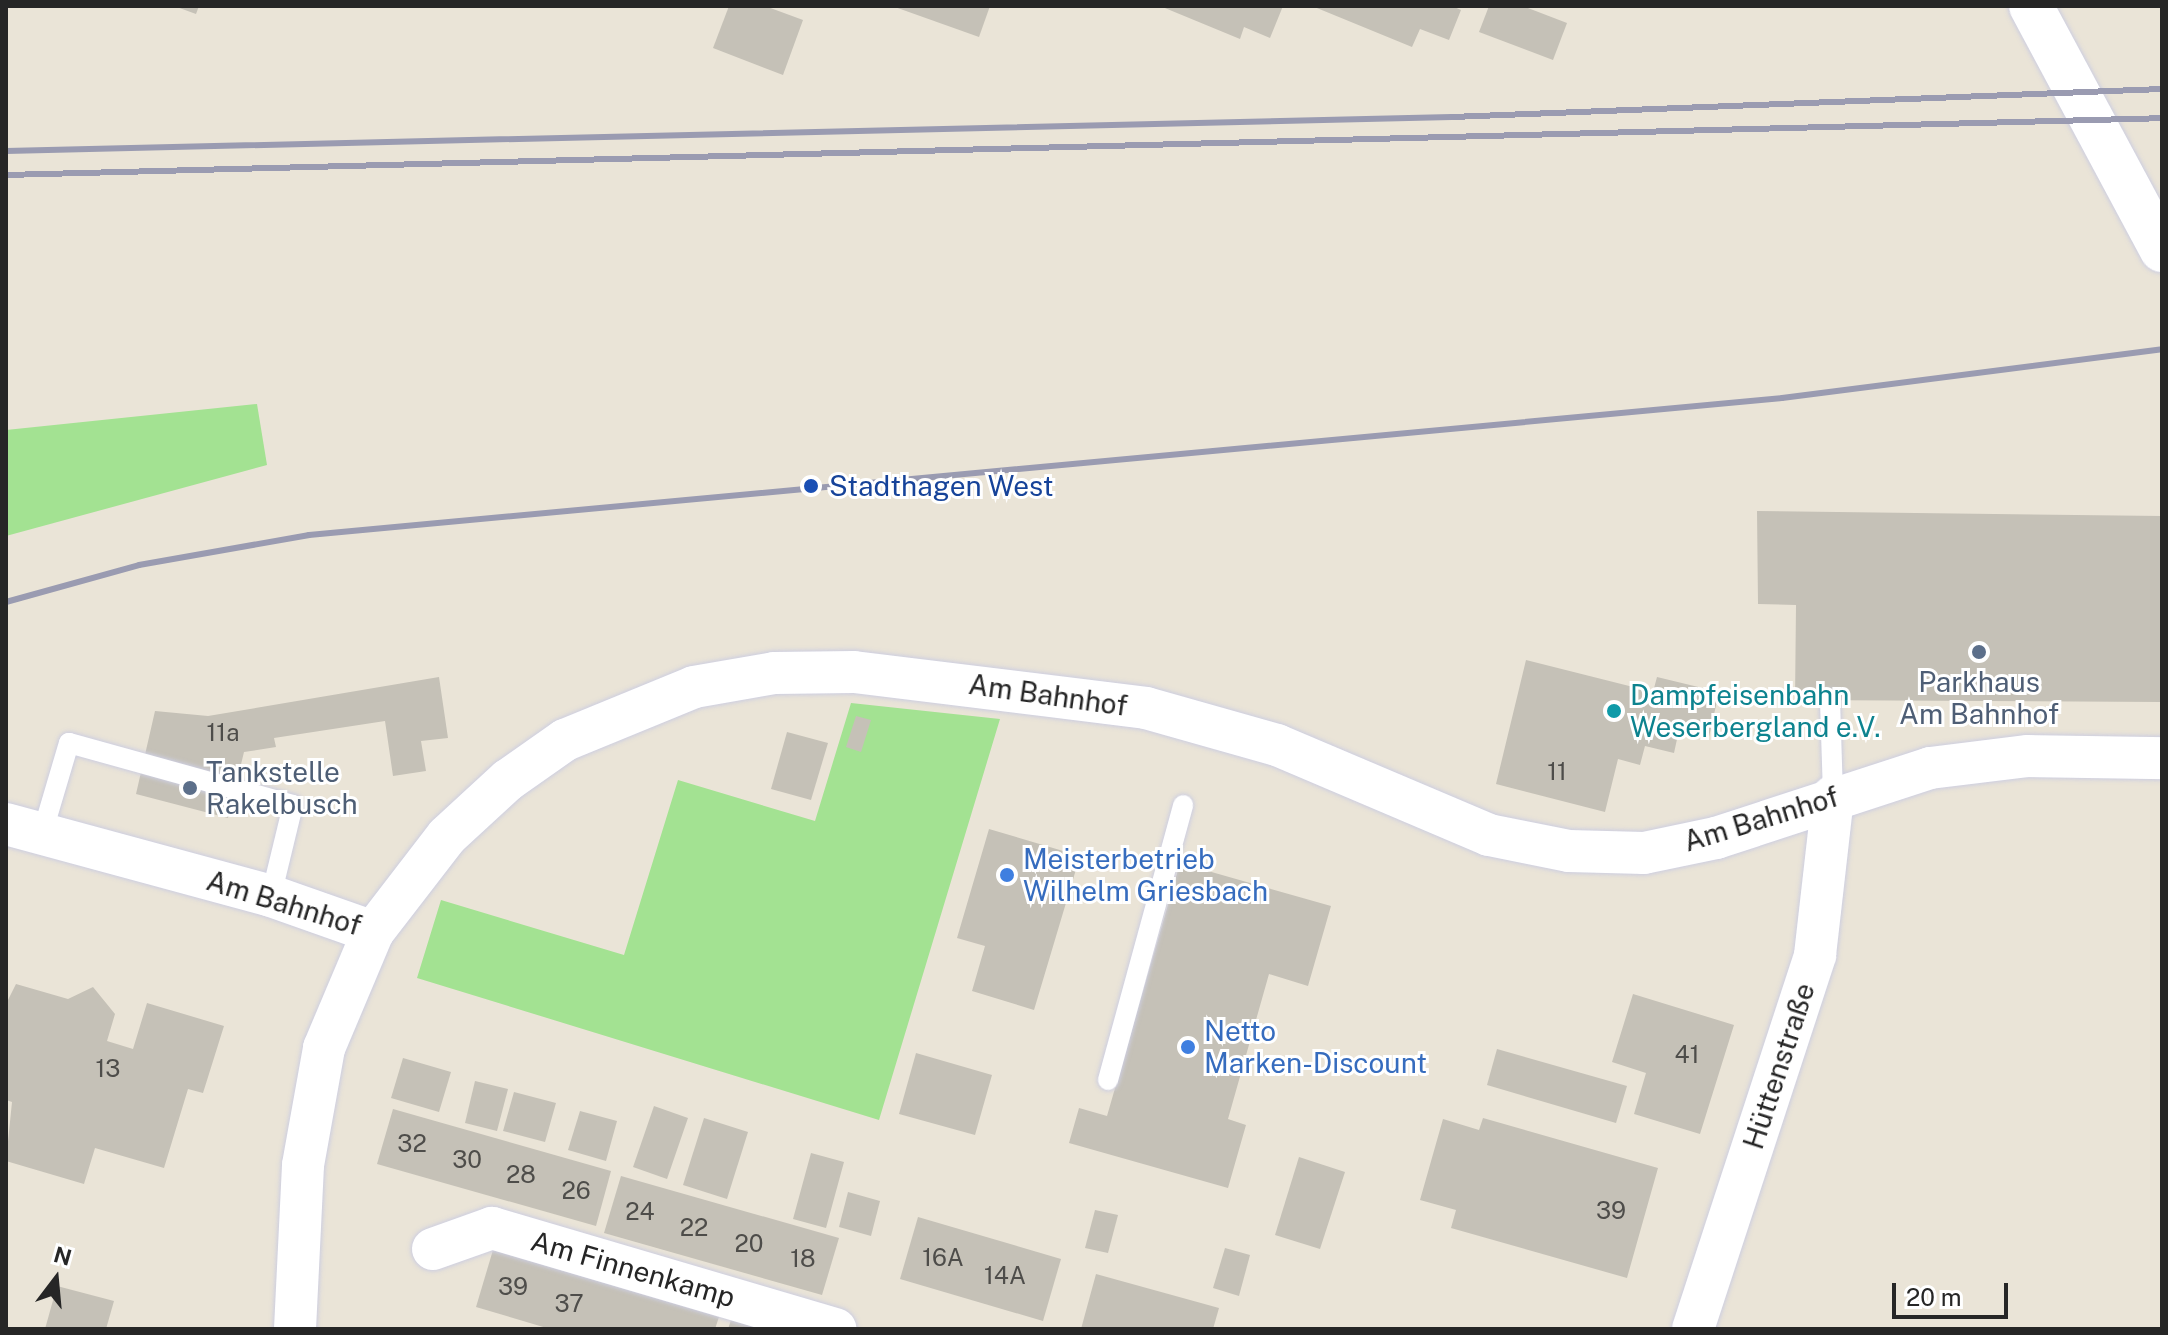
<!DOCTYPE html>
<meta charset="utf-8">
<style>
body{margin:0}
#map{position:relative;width:2168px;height:1335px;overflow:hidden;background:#eae4d7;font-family:"Public Sans",sans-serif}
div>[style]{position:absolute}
.green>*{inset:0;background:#a3e292}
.building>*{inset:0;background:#c5c1b7}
.roads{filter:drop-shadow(0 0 2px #cdcee0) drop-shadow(0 0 2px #cdcee0)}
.service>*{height:20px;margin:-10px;padding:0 10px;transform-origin:10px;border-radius:10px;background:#fff}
.minor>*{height:42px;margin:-21px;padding:0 21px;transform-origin:21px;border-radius:21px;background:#fff}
.secondary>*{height:44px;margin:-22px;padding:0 22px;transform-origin:22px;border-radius:22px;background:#fff}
.rail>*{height:6px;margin:-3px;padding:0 3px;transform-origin:3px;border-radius:3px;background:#9a9bb1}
.dots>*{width:22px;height:22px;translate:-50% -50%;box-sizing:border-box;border:4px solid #fff;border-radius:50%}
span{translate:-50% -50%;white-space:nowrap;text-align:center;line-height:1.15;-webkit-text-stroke:6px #fff;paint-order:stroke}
.number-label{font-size:24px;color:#4e4d4a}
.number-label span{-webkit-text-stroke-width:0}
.transit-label{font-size:28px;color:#164399}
.left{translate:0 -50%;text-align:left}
.service-label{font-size:28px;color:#4e5e75}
.street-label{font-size:28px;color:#262626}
.culture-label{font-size:28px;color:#0d838f}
.shop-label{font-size:28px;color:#366cbe}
.frame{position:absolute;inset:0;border:8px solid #262626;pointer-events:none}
.north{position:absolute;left:16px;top:1239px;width:80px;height:80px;-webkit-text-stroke:6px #fff;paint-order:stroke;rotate:16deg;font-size:22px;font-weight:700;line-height:32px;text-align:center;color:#262626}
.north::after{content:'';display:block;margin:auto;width:28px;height:36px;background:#262626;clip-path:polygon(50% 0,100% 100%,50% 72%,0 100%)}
.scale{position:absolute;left:1892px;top:1283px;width:116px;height:36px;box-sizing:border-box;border:4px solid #262626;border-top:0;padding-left:10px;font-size:24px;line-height:28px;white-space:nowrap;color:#262626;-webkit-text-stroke:6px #fff;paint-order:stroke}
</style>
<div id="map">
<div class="green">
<div style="clip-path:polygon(257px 404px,267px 465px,6px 536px,6px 430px)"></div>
<div style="clip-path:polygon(851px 703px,1000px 719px,879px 1120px,417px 978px,441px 900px,624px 955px,678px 780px,815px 821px)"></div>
</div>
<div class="building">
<div style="clip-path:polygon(174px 6px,199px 6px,196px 14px)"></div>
<div style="clip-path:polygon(729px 6px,765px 6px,803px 20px,783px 75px,713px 48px)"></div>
<div style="clip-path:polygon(892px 6px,990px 6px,979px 37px)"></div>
<div style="clip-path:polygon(1160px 6px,1283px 6px,1270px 38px,1244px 27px,1240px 39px)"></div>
<div style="clip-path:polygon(1312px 6px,1452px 6px,1461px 10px,1449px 40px,1420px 29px,1412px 47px)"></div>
<div style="clip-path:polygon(1489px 6px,1523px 6px,1567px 23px,1553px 60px,1479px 32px)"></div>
<div style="clip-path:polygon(1757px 511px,2162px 516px,2162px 702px,1795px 700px,1796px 605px,1758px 604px)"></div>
<div style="clip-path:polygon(1526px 660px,1653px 692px,1657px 677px,1719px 692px,1709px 737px,1679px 730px,1674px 753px,1645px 746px,1640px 765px,1618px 759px,1605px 812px,1496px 784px)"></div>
<div style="clip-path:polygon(439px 677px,448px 738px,421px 741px,426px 771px,393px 776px,385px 721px,274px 738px,276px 747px,244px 752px,228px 818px,136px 794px,155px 711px,208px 716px)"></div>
<div style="clip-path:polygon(856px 716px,871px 720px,861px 752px,846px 747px)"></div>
<div style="clip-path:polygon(787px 732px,828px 743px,811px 800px,771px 789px)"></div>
<div style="clip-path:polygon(989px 829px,1080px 856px,1034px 1010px,972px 991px,985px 946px,957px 938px)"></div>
<div style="clip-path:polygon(1180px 863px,1331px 906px,1308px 986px,1269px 974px,1228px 1119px,1246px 1125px,1228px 1188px,1069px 1143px,1079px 1108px,1107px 1116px)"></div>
<div style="clip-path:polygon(16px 984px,68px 999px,93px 987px,115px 1014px,107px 1041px,133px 1049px,147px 1003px,224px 1026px,203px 1093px,188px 1089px,164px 1168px,95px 1148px,84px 1184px,6px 1161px,12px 1102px,6px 1100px,6px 1004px)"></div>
<div style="clip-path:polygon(1633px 994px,1734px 1025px,1700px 1134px,1634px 1114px,1646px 1073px,1612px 1062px)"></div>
<div style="clip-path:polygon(1497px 1049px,1627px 1086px,1616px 1123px,1487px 1085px)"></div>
<div style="clip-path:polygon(916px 1053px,992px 1075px,975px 1135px,899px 1114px)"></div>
<div style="clip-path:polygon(403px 1058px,451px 1072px,439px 1112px,391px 1098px)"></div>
<div style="clip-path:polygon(475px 1081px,508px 1089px,497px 1131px,465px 1123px)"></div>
<div style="clip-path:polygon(514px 1092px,556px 1103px,545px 1142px,503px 1131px)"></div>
<div style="clip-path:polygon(654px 1106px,688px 1118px,667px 1179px,633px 1167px)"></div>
<div style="clip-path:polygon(393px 1109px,611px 1171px,596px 1226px,377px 1164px)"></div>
<div style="clip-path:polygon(580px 1111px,617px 1121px,606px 1161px,568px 1150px)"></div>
<div style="clip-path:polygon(704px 1118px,748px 1132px,727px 1199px,683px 1185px)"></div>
<div style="clip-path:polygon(1483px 1118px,1658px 1168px,1627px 1278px,1451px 1228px,1456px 1210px,1420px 1200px,1443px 1119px,1479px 1130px)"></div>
<div style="clip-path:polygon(811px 1153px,844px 1162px,826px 1228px,793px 1219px)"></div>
<div style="clip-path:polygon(1299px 1157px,1345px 1172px,1320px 1249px,1275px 1235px)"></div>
<div style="clip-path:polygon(621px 1176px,839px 1238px,822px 1295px,604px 1233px)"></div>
<div style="clip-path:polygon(848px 1192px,880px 1201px,871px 1236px,839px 1227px)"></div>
<div style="clip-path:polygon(1095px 1210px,1118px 1215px,1108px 1253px,1085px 1248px)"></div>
<div style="clip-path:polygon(918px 1217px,1061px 1259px,1043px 1321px,900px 1279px)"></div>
<div style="clip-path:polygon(1225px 1248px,1250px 1255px,1239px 1296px,1213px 1288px)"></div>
<div style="clip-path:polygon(493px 1250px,719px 1317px,715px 1329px,550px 1329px,476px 1307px)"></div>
<div style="clip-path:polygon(1096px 1274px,1219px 1308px,1213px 1329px,1081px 1329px)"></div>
<div style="clip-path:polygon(57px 1286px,114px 1301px,106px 1329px,45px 1329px)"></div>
<div style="clip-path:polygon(731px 1320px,757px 1328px,757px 1329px,728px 1329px)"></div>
</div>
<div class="roads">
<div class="service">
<div style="left:1830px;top:700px;width:96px;rotate:88.2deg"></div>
<div style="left:42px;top:834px;width:95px;rotate:-73.5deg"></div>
<div style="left:69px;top:743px;width:232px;rotate:15.5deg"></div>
<div style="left:293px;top:805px;width:94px;rotate:103.6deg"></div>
<div style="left:1108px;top:1080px;width:285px;rotate:-74.7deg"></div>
</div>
<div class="minor">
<div style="left:6px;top:824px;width:275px;rotate:15.2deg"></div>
<div style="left:271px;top:896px;width:108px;rotate:19.4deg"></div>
<div style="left:433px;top:1249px;width:63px;rotate:-19.6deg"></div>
<div style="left:492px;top:1228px;width:358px;rotate:16.4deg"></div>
<div style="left:295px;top:1329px;width:164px;rotate:-87.2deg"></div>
<div style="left:303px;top:1165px;width:119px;rotate:-79.8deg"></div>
<div style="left:324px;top:1048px;width:126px;rotate:-67.1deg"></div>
<div style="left:373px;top:932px;width:121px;rotate:-52.4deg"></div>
<div style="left:447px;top:836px;width:83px;rotate:-42.6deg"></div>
<div style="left:508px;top:780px;width:70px;rotate:-35.1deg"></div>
<div style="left:565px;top:740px;width:139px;rotate:-22.3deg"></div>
<div style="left:694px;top:687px;width:81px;rotate:-9.9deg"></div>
<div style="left:774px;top:673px;width:80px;rotate:-0.7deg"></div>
<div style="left:854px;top:672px;width:294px;rotate:7deg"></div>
<div style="left:1146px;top:708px;width:136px;rotate:15.8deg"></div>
<div style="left:1277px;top:745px;width:230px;rotate:23deg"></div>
<div style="left:1489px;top:835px;width:82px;rotate:11.3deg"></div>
<div style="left:1569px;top:851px;width:75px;rotate:1.5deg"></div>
<div style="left:1644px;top:853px;width:74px;rotate:-11.8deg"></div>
<div style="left:1716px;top:838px;width:225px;rotate:-18.1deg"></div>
<div style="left:1930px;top:768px;width:99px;rotate:-7deg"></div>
<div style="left:2028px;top:756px;width:134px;rotate:0.9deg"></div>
<div style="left:1693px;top:1329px;width:393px;rotate:-71.9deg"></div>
<div style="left:1815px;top:955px;width:160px;rotate:-83.5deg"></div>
</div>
<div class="secondary">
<div style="left:2031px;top:6px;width:277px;rotate:61.8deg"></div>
</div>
</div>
<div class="rail">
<div style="left:6px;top:151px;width:1446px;rotate:-1.35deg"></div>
<div style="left:1452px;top:117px;width:711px;rotate:-2.26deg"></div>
<div style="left:6px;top:175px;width:2157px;rotate:-1.51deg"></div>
<div style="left:6px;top:602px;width:138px;rotate:-15.5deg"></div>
<div style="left:139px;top:565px;width:173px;rotate:-10deg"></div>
<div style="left:309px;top:535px;width:1479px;rotate:-5.31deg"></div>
<div style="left:1782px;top:398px;width:383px;rotate:-7.3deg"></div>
</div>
<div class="dots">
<div style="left:811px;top:486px;background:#1a4fb4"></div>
<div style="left:1979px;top:652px;background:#5c6f8a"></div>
<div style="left:1614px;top:711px;background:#0f9aa8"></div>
<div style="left:190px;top:788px;background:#5c6f8a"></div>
<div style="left:1007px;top:875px;background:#3f7fe0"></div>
<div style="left:1188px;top:1047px;background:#3f7fe0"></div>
</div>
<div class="number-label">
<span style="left:223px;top:733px">11a</span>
<span style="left:1557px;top:772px">11</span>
<span style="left:1687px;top:1055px">41</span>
<span style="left:108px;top:1069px">13</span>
<span style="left:412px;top:1144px">32</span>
<span style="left:467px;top:1160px">30</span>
<span style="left:521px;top:1175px">28</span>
<span style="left:576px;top:1191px">26</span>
<span style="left:1611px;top:1211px">39</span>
<span style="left:640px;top:1212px">24</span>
<span style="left:694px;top:1228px">22</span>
<span style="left:749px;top:1244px">20</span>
<span style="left:943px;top:1258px">16A</span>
<span style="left:803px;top:1259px">18</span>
<span style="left:1005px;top:1276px">14A</span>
<span style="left:513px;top:1287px">39</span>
<span style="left:569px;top:1304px">37</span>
</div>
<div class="transit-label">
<span class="left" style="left:829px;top:486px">Stadthagen West</span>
</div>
<div class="service-label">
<span style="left:1979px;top:698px">Parkhaus<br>Am Bahnhof</span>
<span class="left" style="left:206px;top:788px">Tankstelle<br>Rakelbusch</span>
</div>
<div class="street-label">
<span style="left:1048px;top:695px;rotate:8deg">Am Bahnhof</span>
<span style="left:1761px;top:819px;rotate:-17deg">Am Bahnhof</span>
<span style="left:284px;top:903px;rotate:17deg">Am Bahnhof</span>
<span style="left:1779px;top:1066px;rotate:-72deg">Hüttenstraße</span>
<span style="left:633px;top:1269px;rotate:16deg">Am Finnenkamp</span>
</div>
<div class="culture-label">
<span class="left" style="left:1630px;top:711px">Dampfeisenbahn<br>Weserbergland e.V.</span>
</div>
<div class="shop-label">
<span class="left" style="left:1023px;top:875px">Meisterbetrieb<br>Wilhelm Griesbach</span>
<span class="left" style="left:1204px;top:1047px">Netto<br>Marken-Discount</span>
</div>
<div class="frame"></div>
<div class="north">N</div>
<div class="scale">20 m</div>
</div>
